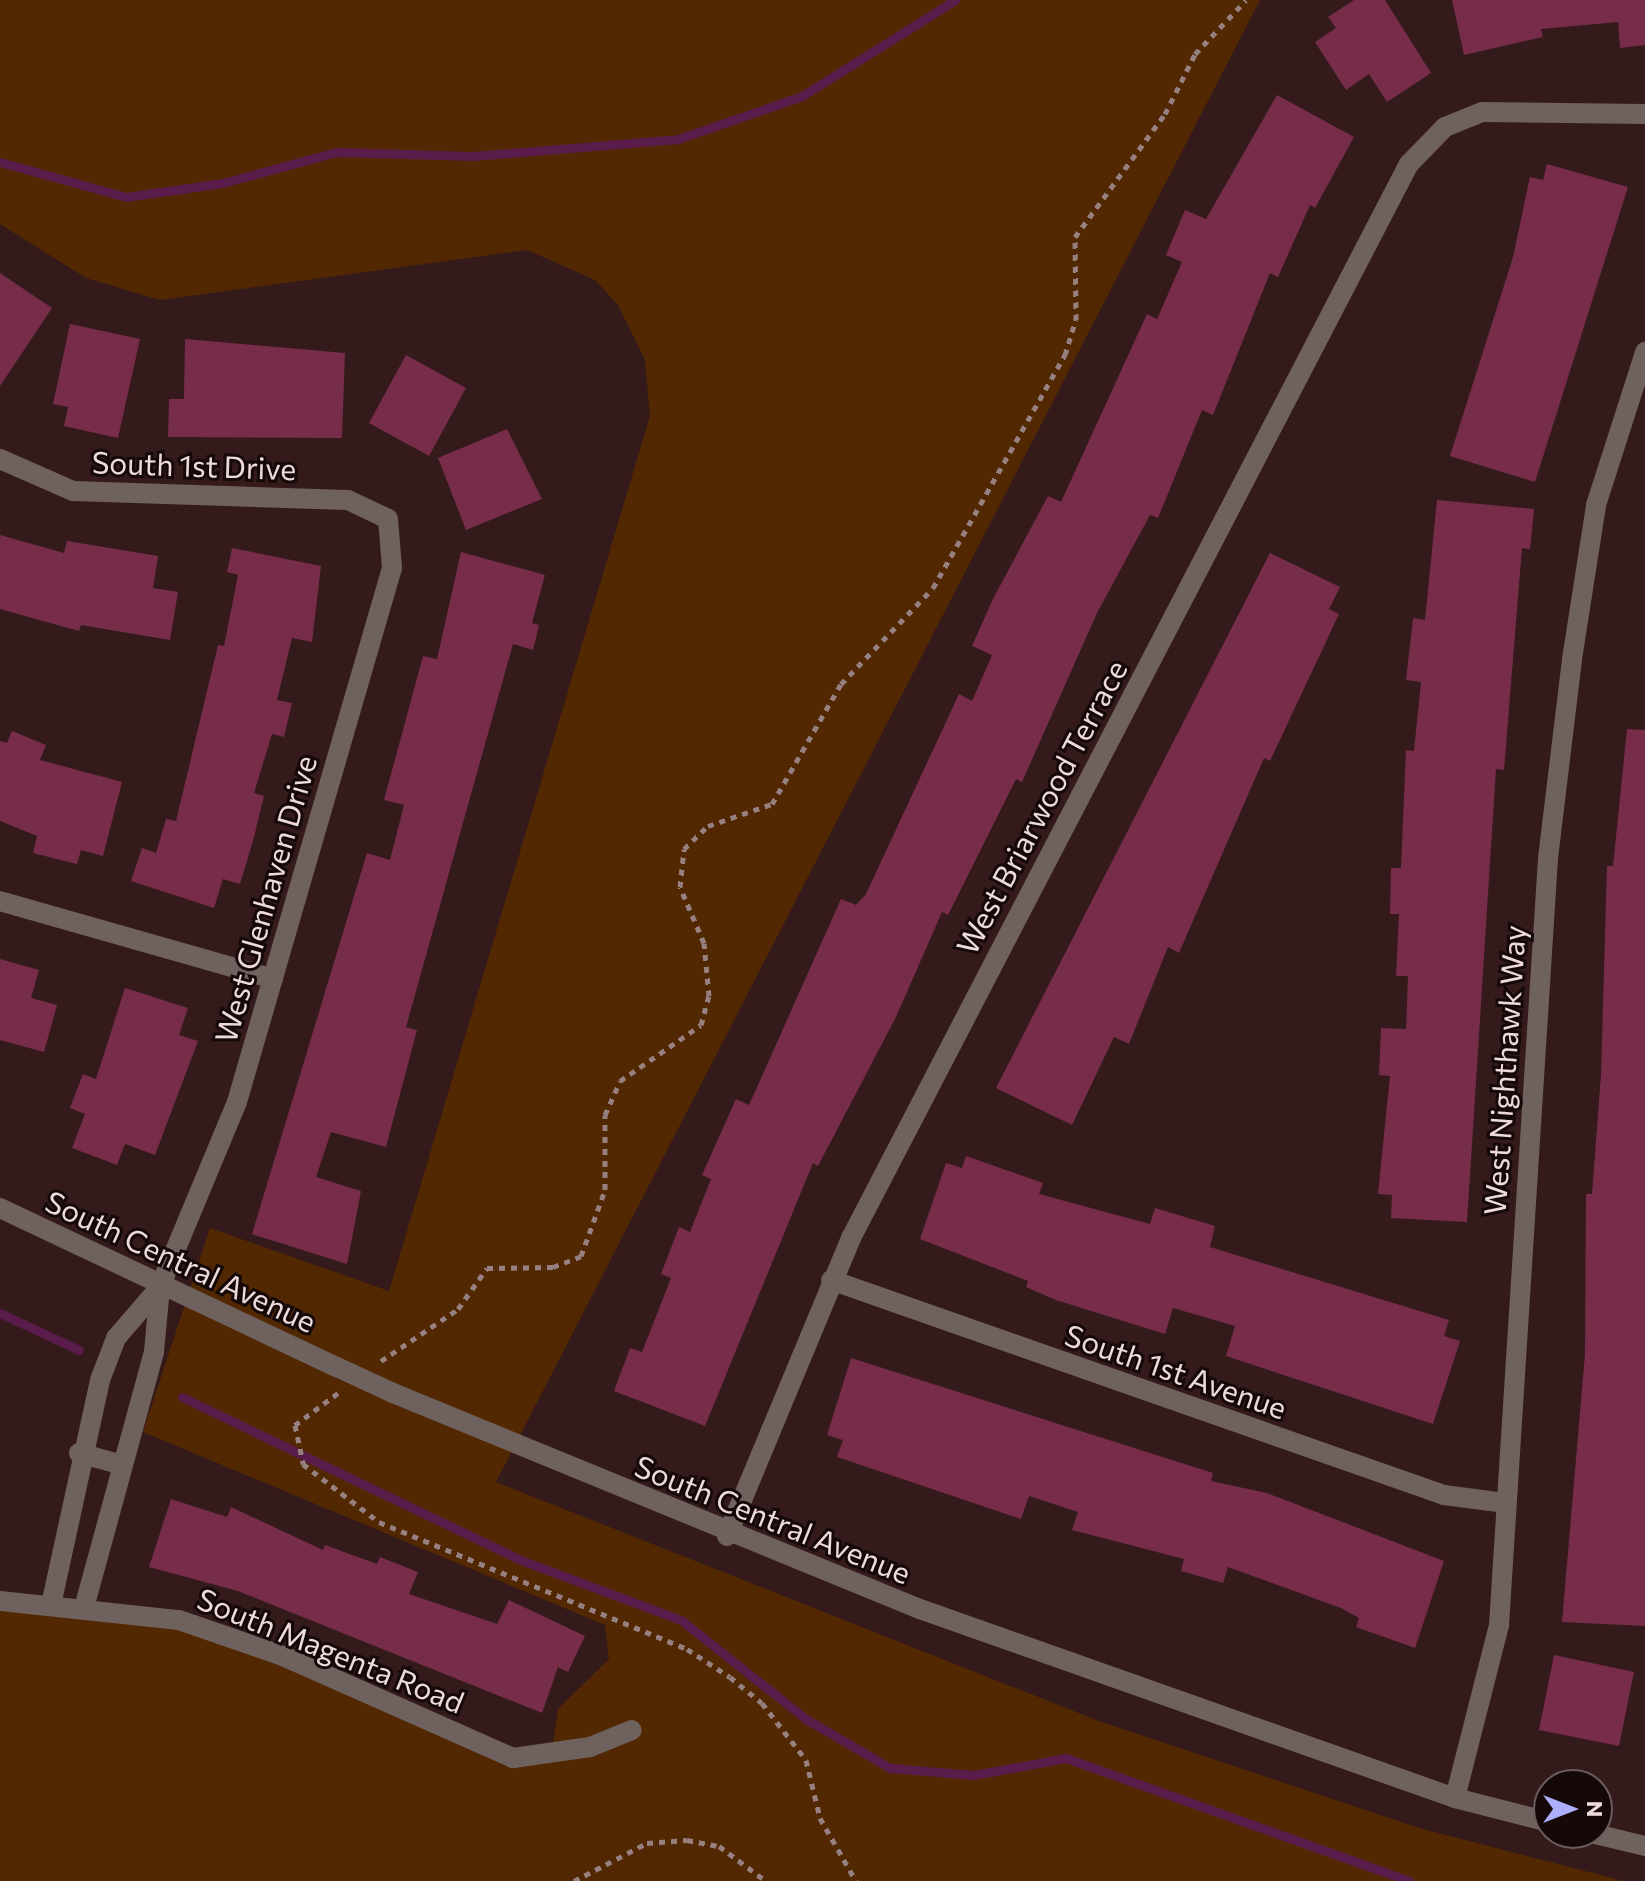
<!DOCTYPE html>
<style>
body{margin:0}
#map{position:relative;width:1645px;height:1881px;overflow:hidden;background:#341a1b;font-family:Commissioner,sans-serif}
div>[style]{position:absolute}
.green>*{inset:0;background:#522803}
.stream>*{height:9px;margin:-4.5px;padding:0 4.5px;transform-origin:4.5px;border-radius:4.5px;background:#5a1c4a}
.building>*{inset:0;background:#772d4a}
.path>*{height:5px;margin-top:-2.5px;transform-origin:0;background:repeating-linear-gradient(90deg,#978080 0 6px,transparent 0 12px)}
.minor>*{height:20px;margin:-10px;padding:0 10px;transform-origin:10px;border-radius:10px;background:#6f615d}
.minor-bridge>*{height:20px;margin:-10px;padding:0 10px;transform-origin:10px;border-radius:10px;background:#6f615d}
span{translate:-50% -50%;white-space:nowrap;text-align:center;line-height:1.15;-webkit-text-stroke:6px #140809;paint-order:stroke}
.street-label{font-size:30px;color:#eedada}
.north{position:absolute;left:1533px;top:1769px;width:80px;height:80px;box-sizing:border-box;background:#140809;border:2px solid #6b5c5d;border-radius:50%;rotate:90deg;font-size:22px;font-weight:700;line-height:32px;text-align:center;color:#eedada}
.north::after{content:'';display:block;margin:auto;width:28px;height:36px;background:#acaffb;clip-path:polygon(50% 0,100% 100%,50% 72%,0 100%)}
</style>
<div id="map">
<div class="green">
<div style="clip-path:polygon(0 0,1260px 0,496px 1482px,1099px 1721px,1419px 1828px,1624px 1881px,0 1881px,0 1601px,179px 1620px,513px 1757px,551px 1756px,558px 1709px,609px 1659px,605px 1625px,143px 1432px,210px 1228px,389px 1291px,650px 416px,645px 360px,618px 305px,595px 280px,527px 250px,160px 300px,86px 278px,0 224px)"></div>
</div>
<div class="stream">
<div style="left:0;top:162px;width:131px;rotate:15.5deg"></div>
<div style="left:126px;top:197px;width:98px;rotate:-8.2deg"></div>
<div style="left:223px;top:183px;width:117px;rotate:-15.3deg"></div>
<div style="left:336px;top:152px;width:137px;rotate:1.7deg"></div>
<div style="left:473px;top:156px;width:206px;rotate:-4.7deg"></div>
<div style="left:678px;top:139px;width:131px;rotate:-19.1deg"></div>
<div style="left:802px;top:96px;width:181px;rotate:-32.1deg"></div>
<div style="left:0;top:1313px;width:87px;rotate:25.1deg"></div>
<div style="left:182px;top:1397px;width:373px;rotate:25.7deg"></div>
<div style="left:518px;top:1559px;width:174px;rotate:20.5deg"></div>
<div style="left:681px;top:1620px;width:159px;rotate:38.4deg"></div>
<div style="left:806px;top:1719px;width:97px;rotate:30.3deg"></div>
<div style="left:890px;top:1768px;width:84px;rotate:4.8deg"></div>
<div style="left:974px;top:1775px;width:94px;rotate:-10.5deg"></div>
<div style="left:1066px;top:1758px;width:365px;rotate:19.7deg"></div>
</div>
<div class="building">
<div style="clip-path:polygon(1354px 0,1385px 0,1431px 73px,1387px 102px,1369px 74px,1346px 90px,1315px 42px,1336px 28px,1328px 17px)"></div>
<div style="clip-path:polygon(1452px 0,1645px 0,1645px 45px,1620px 48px,1618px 22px,1541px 29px,1543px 37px,1464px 55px)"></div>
<div style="clip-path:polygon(1277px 95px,1354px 137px,1315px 208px,1310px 205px,1278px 277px,1270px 273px,1213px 415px,1202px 410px,1158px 518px,1150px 515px,1097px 613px,1022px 782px,1016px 779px,948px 915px,942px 912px,896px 1017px,818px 1166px,813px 1163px,705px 1426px,614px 1391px,630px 1348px,642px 1352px,671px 1278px,661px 1274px,679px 1227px,690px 1232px,711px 1179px,702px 1175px,736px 1099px,749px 1105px,841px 899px,856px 905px,866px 894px,959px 694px,972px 701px,992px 655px,972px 646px,993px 599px,1048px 496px,1061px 502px,1147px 314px,1157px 319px,1182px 262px,1166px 255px,1185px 210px,1206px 219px)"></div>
<div style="clip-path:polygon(1547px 164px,1628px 187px,1535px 482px,1450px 456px,1513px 257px,1530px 177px,1543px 180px)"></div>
<div style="clip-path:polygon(0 273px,52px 308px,0 386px)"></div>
<div style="clip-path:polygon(70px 324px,140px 339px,118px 438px,64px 426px,68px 407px,53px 404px)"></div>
<div style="clip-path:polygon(185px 339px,345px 353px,342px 438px,168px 437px,169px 399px,184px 399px)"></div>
<div style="clip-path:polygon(406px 355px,466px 388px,429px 456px,369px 423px)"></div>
<div style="clip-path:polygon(507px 429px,542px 499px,466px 530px,438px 458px)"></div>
<div style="clip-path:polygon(1437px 500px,1534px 509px,1530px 549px,1522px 548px,1504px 770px,1496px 769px,1467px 1222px,1391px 1218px,1392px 1195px,1378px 1194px,1390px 1076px,1379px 1075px,1381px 1028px,1406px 1029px,1408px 976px,1396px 976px,1399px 914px,1390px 914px,1391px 868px,1401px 868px,1406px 750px,1414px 751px,1421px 682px,1406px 680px,1413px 618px,1425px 620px)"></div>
<div style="clip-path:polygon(0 535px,64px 553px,67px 541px,158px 556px,153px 588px,178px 592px,170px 640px,81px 625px,79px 631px,0 609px)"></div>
<div style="clip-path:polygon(232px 548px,321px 566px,312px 642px,292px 638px,277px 700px,292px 703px,284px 737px,272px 734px,254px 793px,264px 796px,253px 841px,240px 884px,223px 879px,214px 908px,131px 881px,142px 848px,156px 853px,166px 819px,176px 821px,218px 645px,224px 646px,238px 575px,227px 572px)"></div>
<div style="clip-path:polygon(461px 552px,545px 575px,532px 623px,539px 625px,533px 650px,513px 644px,406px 1027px,417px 1030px,386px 1147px,331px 1132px,316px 1177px,361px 1191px,347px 1264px,252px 1234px,367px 853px,390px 860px,404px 805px,384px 800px,423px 656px,437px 659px)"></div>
<div style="clip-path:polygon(1270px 553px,1340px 587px,1329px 609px,1339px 614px,1270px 761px,1264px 758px,1179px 953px,1168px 947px,1129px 1044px,1114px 1037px,1072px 1125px,996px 1088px)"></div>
<div style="clip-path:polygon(1627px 729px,1645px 730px,1645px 1626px,1562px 1622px,1585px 1354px,1586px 1194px,1592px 1194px,1601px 1075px,1607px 866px,1613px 866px)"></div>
<div style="clip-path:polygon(12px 731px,46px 745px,40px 760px,122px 782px,103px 856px,81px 850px,77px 864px,33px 853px,37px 836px,0 821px,0 741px,7px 743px)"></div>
<div style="clip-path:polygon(0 959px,39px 970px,31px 998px,57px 1005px,44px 1052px,0 1040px)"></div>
<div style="clip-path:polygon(125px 988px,188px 1008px,179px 1035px,198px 1041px,155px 1155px,125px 1144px,117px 1165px,72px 1148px,85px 1114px,70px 1108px,83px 1074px,96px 1079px)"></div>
<div style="clip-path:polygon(966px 1156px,1043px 1183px,1039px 1194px,1150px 1224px,1155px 1208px,1215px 1226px,1210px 1247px,1449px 1320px,1444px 1336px,1460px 1341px,1433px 1424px,1226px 1356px,1235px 1326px,1173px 1308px,1165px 1334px,1056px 1300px,1026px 1287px,1028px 1281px,920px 1239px,946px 1163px,962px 1168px)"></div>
<div style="clip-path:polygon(851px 1358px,1213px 1473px,1211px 1481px,1267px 1493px,1444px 1561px,1415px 1648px,1356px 1627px,1359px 1618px,1341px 1608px,1228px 1567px,1223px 1583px,1181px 1571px,1184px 1559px,1072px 1530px,1078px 1512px,1029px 1496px,1021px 1519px,837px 1457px,843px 1440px,827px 1435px)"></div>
<div style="clip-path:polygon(171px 1499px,227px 1517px,231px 1507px,323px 1550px,325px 1545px,377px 1564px,380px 1557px,418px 1572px,409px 1594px,497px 1624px,509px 1600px,585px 1636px,568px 1672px,558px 1667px,542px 1713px,238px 1591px,149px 1567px)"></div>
<div style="clip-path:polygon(1554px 1655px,1634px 1672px,1619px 1746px,1539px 1730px)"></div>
</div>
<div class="path">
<div style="left:381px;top:1361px;width:93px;rotate:-34deg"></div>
<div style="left:458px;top:1309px;width:50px;rotate:-54.7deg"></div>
<div style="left:487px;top:1268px;width:66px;rotate:-0.9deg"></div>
<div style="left:553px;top:1267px;width:30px;rotate:-21deg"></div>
<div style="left:581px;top:1256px;width:70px;rotate:-70deg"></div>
<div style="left:605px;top:1190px;width:75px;rotate:-90deg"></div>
<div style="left:605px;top:1115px;width:37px;rotate:-66deg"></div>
<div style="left:620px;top:1081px;width:98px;rotate:-34.7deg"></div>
<div style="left:701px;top:1025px;width:30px;rotate:-75deg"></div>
<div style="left:709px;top:996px;width:53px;rotate:-95.4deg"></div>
<div style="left:704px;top:943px;width:61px;rotate:-113.2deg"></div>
<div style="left:680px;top:887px;width:38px;rotate:-84deg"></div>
<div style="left:684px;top:849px;width:33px;rotate:-44deg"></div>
<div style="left:708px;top:826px;width:68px;rotate:-19deg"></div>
<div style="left:772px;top:804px;width:138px;rotate:-60.1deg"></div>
<div style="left:841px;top:684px;width:133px;rotate:-46.2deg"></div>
<div style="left:933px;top:588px;width:268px;rotate:-60.5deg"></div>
<div style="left:1065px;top:355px;width:37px;rotate:-73deg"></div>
<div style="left:1076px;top:320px;width:83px;rotate:-90.7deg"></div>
<div style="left:1075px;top:237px;width:152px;rotate:-53.8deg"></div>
<div style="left:1165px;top:114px;width:67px;rotate:-63.4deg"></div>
<div style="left:1195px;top:54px;width:74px;rotate:-46.6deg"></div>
<div style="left:338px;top:1393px;width:54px;rotate:143.3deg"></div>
<div style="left:295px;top:1425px;width:40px;rotate:78deg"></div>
<div style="left:303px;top:1464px;width:96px;rotate:37.3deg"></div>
<div style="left:379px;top:1522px;width:333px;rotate:22.4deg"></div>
<div style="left:687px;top:1649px;width:51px;rotate:33.1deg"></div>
<div style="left:730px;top:1677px;width:41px;rotate:39.1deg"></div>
<div style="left:762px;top:1703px;width:72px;rotate:52.3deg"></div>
<div style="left:806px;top:1760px;width:60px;rotate:76.4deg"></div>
<div style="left:820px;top:1818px;width:73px;rotate:60.3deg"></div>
<div style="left:574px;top:1881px;width:82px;rotate:-27.5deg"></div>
<div style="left:647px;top:1843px;width:40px;rotate:-4.3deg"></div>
<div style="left:687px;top:1840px;width:33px;rotate:11deg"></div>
<div style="left:719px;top:1846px;width:59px;rotate:36.7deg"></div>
</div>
<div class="minor">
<div style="left:0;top:459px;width:80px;rotate:23.7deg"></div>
<div style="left:73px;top:491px;width:275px;rotate:1.9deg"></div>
<div style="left:348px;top:500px;width:44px;rotate:25.4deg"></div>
<div style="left:388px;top:519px;width:49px;rotate:85.3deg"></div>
<div style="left:392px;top:568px;width:556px;rotate:106.19deg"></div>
<div style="left:237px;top:1102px;width:200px;rotate:112.6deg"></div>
<div style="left:160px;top:1287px;width:65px;rotate:95.3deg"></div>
<div style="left:154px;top:1352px;width:265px;rotate:105.3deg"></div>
<div style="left:0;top:901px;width:284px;rotate:15.9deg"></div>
<div style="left:0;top:1208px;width:373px;rotate:25.3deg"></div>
<div style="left:831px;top:1280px;width:650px;rotate:19.33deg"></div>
<div style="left:1444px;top:1495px;width:63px;rotate:7.4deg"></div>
<div style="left:393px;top:1393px;width:566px;rotate:22.31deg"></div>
<div style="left:917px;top:1608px;width:571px;rotate:19.45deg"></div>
<div style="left:1455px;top:1798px;width:97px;rotate:14.3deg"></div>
<div style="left:79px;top:1453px;width:41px;rotate:15.4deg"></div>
<div style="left:727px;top:1536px;width:323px;rotate:-67.4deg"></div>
<div style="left:851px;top:1238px;width:1210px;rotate:-62.55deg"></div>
<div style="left:1409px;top:164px;width:52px;rotate:-45.8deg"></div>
<div style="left:1445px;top:127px;width:40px;rotate:-22deg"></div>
<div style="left:1482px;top:112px;width:163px;rotate:0.7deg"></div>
<div style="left:0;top:1601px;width:180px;rotate:6.1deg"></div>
<div style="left:179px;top:1620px;width:110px;rotate:19.1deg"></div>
<div style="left:283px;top:1656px;width:252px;rotate:23.9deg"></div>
<div style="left:513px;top:1758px;width:78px;rotate:-8.1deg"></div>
<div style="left:590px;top:1747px;width:45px;rotate:-22deg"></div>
<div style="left:51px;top:1605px;width:230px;rotate:-77.7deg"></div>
<div style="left:100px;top:1380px;width:45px;rotate:-69.1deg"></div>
<div style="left:116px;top:1338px;width:67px;rotate:-49.2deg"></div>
<div style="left:1455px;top:1798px;width:179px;rotate:-75.7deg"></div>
<div style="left:1499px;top:1625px;width:769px;rotate:-86.34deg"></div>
<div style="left:1548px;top:858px;width:200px;rotate:-83.1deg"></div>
<div style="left:1572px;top:659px;width:156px;rotate:-81.1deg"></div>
<div style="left:1596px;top:505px;width:161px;rotate:-72.2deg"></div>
<div style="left:1591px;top:1833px;width:56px;rotate:13.5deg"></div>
</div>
<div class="minor-bridge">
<div style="left:337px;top:1367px;width:62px;rotate:24.9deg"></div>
</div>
<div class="street-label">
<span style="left:194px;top:465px;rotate:2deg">South 1st Drive</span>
<span style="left:1041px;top:807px;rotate:-62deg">West Briarwood Terrace</span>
<span style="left:265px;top:899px;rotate:-74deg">West Glenhaven Drive</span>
<span style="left:1504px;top:1070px;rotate:-86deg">West Nighthawk Way</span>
<span style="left:181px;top:1261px;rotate:25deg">South Central Avenue</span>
<span style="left:1176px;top:1371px;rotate:19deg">South 1st Avenue</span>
<span style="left:773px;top:1519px;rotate:22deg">South Central Avenue</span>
<span style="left:331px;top:1650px;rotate:22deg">South Magenta Road</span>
</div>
<div class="north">N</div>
</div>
